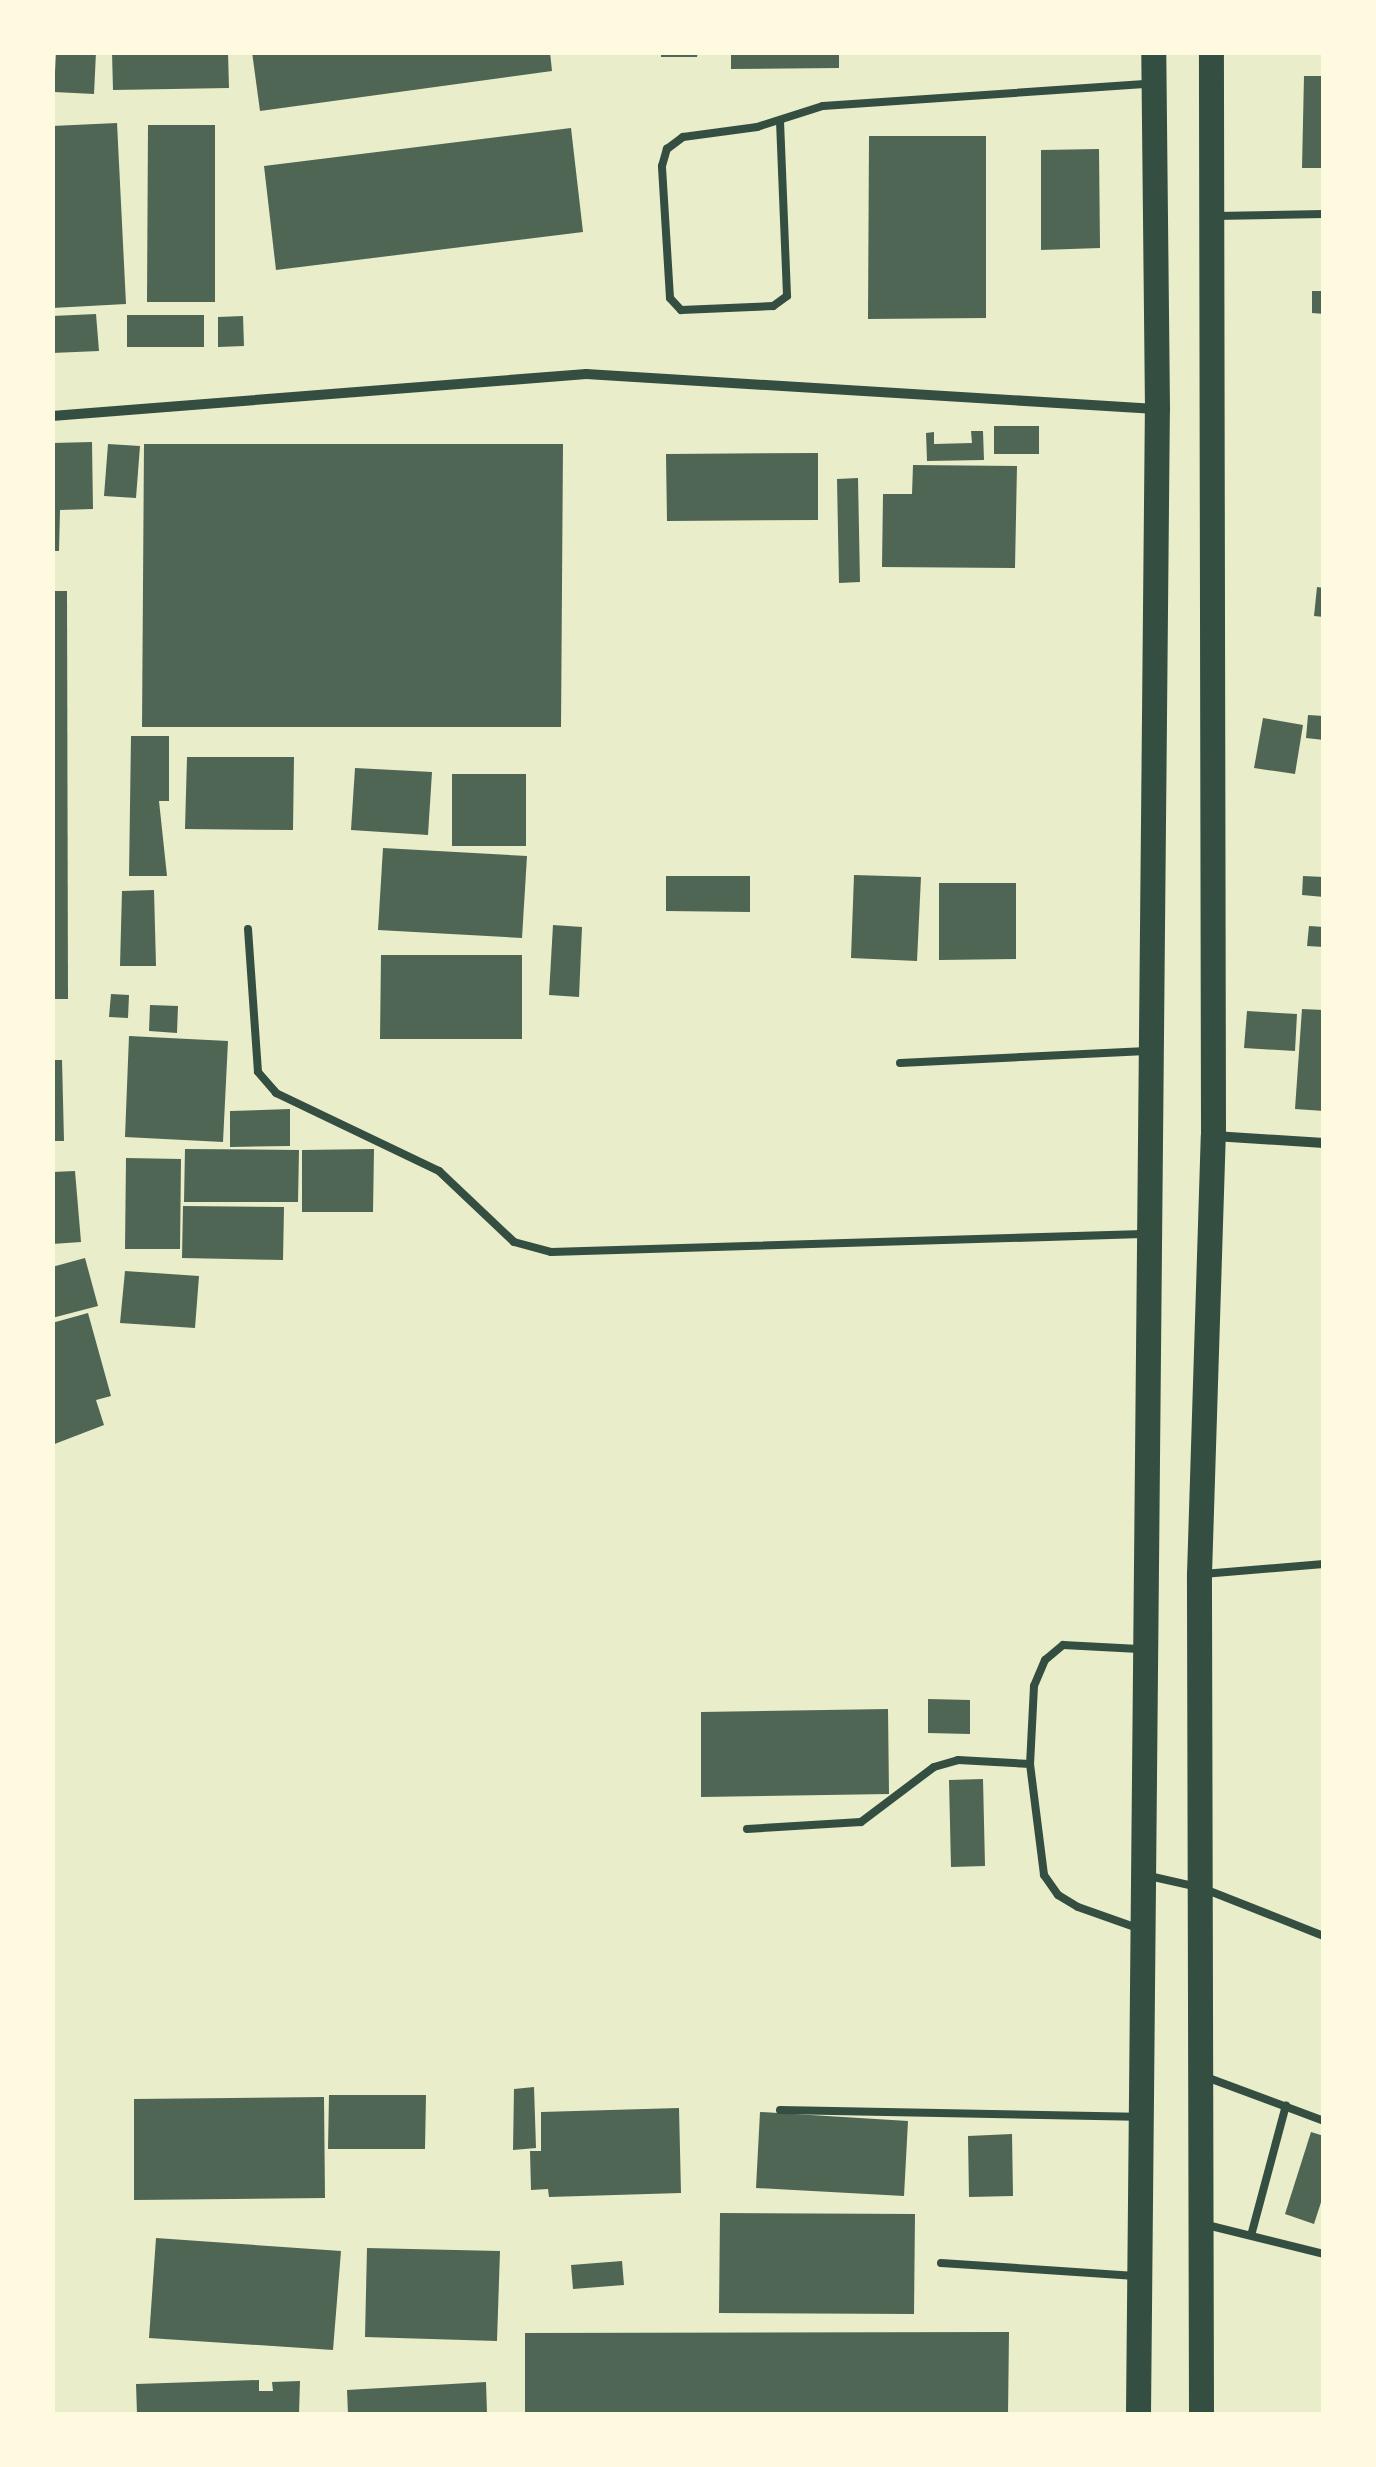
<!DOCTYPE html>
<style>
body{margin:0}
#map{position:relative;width:1376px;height:2467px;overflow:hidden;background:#e9edc9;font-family:Montserrat,sans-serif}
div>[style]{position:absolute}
.building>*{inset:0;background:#4f6655}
.service>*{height:8px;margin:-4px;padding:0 4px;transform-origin:4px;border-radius:4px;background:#344e41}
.minor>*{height:10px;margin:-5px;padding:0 5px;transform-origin:5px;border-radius:5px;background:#344e41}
.primary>*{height:25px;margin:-12.5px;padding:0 12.5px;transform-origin:12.5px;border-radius:12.5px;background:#344e41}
span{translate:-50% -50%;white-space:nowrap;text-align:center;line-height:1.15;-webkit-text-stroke:8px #fefae0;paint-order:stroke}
.frame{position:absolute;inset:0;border:55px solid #fefae0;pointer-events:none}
</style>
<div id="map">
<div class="building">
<div style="clip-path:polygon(56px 52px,96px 52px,94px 94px,54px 92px)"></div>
<div style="clip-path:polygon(112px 52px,228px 52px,229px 88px,113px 90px)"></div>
<div style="clip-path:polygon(252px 52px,550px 52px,552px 71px,260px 111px)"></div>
<div style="clip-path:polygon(661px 52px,698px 52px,697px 57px,661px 57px)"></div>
<div style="clip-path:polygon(731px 52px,839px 52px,839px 68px,731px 69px)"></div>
<div style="clip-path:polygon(1304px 76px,1324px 76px,1324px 168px,1302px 168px)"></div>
<div style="clip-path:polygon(117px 123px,126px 304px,52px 308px,52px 126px)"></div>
<div style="clip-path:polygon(148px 125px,215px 125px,215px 302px,147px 302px)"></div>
<div style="clip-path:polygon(571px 128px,583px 232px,276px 270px,264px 166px)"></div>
<div style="clip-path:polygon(869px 136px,986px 136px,986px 318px,868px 319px)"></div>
<div style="clip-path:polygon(1099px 149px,1100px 248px,1041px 250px,1041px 150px)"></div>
<div style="clip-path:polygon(1312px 291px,1324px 291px,1324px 314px,1312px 313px)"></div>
<div style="clip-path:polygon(96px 314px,99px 351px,52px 353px,52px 316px)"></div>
<div style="clip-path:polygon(127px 315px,204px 315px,204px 347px,127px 347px)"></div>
<div style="clip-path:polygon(243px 316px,244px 346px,218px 347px,218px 317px)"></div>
<div style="clip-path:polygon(994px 426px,1039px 426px,1039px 454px,994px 454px)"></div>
<div style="clip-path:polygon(971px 431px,983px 431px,984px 460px,927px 461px,926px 433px,934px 432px,934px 444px,972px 443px)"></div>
<div style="clip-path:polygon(92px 442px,93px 509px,60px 510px,59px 551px,52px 551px,52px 443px)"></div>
<div style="clip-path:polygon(108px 444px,140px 446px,136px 498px,104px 496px)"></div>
<div style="clip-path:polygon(144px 444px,563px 444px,561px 727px,142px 727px)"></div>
<div style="clip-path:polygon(818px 453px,818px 520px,667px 521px,666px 454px)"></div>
<div style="clip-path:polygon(913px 465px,1017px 466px,1015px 568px,882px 567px,883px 494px,912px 494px)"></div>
<div style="clip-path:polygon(858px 478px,860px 582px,839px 583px,837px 479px)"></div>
<div style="clip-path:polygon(1317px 587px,1324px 588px,1324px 617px,1314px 616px)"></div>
<div style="clip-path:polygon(52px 591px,67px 591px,68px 999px,52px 999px)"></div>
<div style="clip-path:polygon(1308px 715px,1324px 716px,1324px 740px,1306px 738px)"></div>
<div style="clip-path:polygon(1263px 718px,1303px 725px,1295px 774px,1254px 768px)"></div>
<div style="clip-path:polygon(131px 736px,169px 736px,169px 801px,159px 801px,167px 876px,129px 876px)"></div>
<div style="clip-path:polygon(187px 757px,294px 757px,293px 830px,185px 829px)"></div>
<div style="clip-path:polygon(355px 768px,432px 772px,428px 835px,351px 830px)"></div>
<div style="clip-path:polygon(452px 774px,526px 774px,526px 846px,452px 846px)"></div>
<div style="clip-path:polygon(383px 848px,527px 856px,522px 938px,378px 930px)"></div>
<div style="clip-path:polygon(854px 875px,921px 877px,917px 961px,851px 958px)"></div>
<div style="clip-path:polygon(666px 876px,750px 876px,750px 912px,666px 911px)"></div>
<div style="clip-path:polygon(1303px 876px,1324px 877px,1324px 897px,1302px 895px)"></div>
<div style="clip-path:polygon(939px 883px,1016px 883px,1016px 959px,939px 960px)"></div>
<div style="clip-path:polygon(154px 890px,156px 966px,120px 966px,122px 891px)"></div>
<div style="clip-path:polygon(553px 925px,582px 927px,579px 997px,549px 995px)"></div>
<div style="clip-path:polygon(1309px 926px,1324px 927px,1324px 947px,1307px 946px)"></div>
<div style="clip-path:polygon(381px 955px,522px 955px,522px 1039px,380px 1039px)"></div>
<div style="clip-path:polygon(111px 994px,129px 995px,128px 1018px,109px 1017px)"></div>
<div style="clip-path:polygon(150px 1005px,178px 1006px,177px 1033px,149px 1031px)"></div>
<div style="clip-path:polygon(1302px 1009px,1324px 1010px,1324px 1111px,1295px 1109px)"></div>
<div style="clip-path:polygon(1247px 1011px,1297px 1014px,1295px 1051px,1244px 1048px)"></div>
<div style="clip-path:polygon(129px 1036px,228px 1041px,223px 1142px,125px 1137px)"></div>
<div style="clip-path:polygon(52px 1060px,62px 1060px,64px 1141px,52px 1141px)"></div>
<div style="clip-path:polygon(290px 1109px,290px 1146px,230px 1147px,230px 1111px)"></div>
<div style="clip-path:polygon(185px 1149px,299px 1150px,298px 1202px,184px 1202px)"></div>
<div style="clip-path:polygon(374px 1149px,373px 1212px,302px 1212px,302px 1150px)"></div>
<div style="clip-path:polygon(126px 1158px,181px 1159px,180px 1249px,125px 1249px)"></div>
<div style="clip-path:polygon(75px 1171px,81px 1242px,52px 1244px,52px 1172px)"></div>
<div style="clip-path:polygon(183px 1206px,284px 1207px,283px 1260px,182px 1258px)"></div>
<div style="clip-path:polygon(85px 1258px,98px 1306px,52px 1318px,52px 1267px)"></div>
<div style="clip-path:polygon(125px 1271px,199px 1276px,195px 1328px,120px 1323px)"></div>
<div style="clip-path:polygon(88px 1313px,111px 1396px,96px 1400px,104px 1425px,52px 1445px,52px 1323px)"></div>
<div style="clip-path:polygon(928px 1699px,970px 1700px,970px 1734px,928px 1733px)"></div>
<div style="clip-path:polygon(888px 1709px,889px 1794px,701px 1797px,701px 1712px)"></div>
<div style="clip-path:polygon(983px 1779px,985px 1866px,951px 1867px,949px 1780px)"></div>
<div style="clip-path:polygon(534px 2087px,536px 2148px,513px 2150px,514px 2089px)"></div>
<div style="clip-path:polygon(329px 2095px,426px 2095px,425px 2149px,328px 2149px)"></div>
<div style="clip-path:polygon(324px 2097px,325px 2198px,134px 2200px,134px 2099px)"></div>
<div style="clip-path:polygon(679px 2108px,681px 2193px,549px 2197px,548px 2189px,531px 2190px,530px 2151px,541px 2151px,541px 2112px)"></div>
<div style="clip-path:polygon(760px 2112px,908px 2121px,904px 2196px,756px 2188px)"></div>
<div style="clip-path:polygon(1311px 2132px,1324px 2136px,1324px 2193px,1314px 2224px,1285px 2214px)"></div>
<div style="clip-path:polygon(1012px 2134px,1013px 2196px,969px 2197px,968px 2136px)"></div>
<div style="clip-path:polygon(720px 2213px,915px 2214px,914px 2314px,719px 2313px)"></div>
<div style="clip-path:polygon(156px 2238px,341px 2251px,333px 2350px,149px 2338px)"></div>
<div style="clip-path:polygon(367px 2248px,500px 2251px,497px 2341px,365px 2337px)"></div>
<div style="clip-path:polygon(622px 2261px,624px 2285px,573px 2289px,571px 2265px)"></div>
<div style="clip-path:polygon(1009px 2332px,1008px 2414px,525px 2414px,525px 2333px)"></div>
<div style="clip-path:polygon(259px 2380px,259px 2391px,273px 2391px,272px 2382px,300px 2381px,299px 2414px,137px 2414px,136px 2384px)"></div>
<div style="clip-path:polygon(486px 2382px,487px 2414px,348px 2414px,347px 2390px)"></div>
</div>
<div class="service">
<div style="left:780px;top:121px;width:175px;rotate:87.7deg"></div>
<div style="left:787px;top:296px;width:17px;rotate:144deg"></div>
<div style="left:773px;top:306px;width:92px;rotate:177.5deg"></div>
<div style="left:681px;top:310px;width:16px;rotate:-133deg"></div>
<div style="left:670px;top:298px;width:132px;rotate:-93.5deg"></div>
<div style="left:662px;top:166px;width:18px;rotate:-74deg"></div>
<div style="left:667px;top:149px;width:20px;rotate:-37deg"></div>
<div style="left:683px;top:137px;width:75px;rotate:-7.7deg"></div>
<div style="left:757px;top:127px;width:69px;rotate:-17.7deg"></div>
<div style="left:823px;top:106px;width:326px;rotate:-3.9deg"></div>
<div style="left:1215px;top:216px;width:109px;rotate:-1.1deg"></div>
<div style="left:248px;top:929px;width:143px;rotate:86deg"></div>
<div style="left:258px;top:1072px;width:28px;rotate:49deg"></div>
<div style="left:276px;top:1093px;width:181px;rotate:25.6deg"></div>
<div style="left:439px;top:1171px;width:103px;rotate:43.4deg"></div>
<div style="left:514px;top:1242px;width:38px;rotate:15deg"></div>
<div style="left:551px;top:1252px;width:592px;rotate:-1.74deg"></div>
<div style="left:900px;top:1063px;width:247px;rotate:-2.8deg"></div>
<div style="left:1203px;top:1574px;width:121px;rotate:-4.7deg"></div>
<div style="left:1139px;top:1649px;width:76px;rotate:-177deg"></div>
<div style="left:1063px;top:1645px;width:23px;rotate:140deg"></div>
<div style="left:1045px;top:1660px;width:28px;rotate:113deg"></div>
<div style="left:1034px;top:1686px;width:78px;rotate:92.9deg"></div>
<div style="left:1030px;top:1764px;width:112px;rotate:82.8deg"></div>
<div style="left:1044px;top:1875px;width:24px;rotate:55deg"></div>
<div style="left:1058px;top:1895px;width:23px;rotate:31deg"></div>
<div style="left:1078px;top:1907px;width:66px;rotate:19.5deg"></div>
<div style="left:747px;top:1829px;width:114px;rotate:-3.5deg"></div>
<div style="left:861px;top:1822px;width:91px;rotate:-37deg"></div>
<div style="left:934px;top:1767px;width:25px;rotate:-16deg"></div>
<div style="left:958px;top:1760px;width:72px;rotate:3.2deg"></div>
<div style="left:1149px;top:1876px;width:45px;rotate:12.8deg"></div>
<div style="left:1207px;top:1890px;width:126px;rotate:21.5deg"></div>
<div style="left:1206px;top:2077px;width:126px;rotate:20.4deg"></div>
<div style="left:780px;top:2110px;width:355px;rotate:1.1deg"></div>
<div style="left:1207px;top:2225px;width:121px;rotate:13.9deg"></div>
<div style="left:1252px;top:2232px;width:131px;rotate:-75deg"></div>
<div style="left:941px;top:2263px;width:195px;rotate:3.8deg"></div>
</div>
<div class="minor">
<div style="left:52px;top:416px;width:536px;rotate:-4.5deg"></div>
<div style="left:586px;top:374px;width:571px;rotate:3.51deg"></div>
<div style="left:1214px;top:1136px;width:110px;rotate:3.6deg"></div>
</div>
<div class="primary">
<div style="left:1138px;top:2414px;width:2005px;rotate:-89.46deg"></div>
<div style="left:1157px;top:409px;width:357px;rotate:-90.6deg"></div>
<div style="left:1201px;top:2414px;width:840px;rotate:-90.14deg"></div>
<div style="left:1199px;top:1574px;width:438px;rotate:-88.2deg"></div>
<div style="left:1213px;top:1136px;width:1084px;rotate:-90.11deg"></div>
</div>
<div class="frame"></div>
</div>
